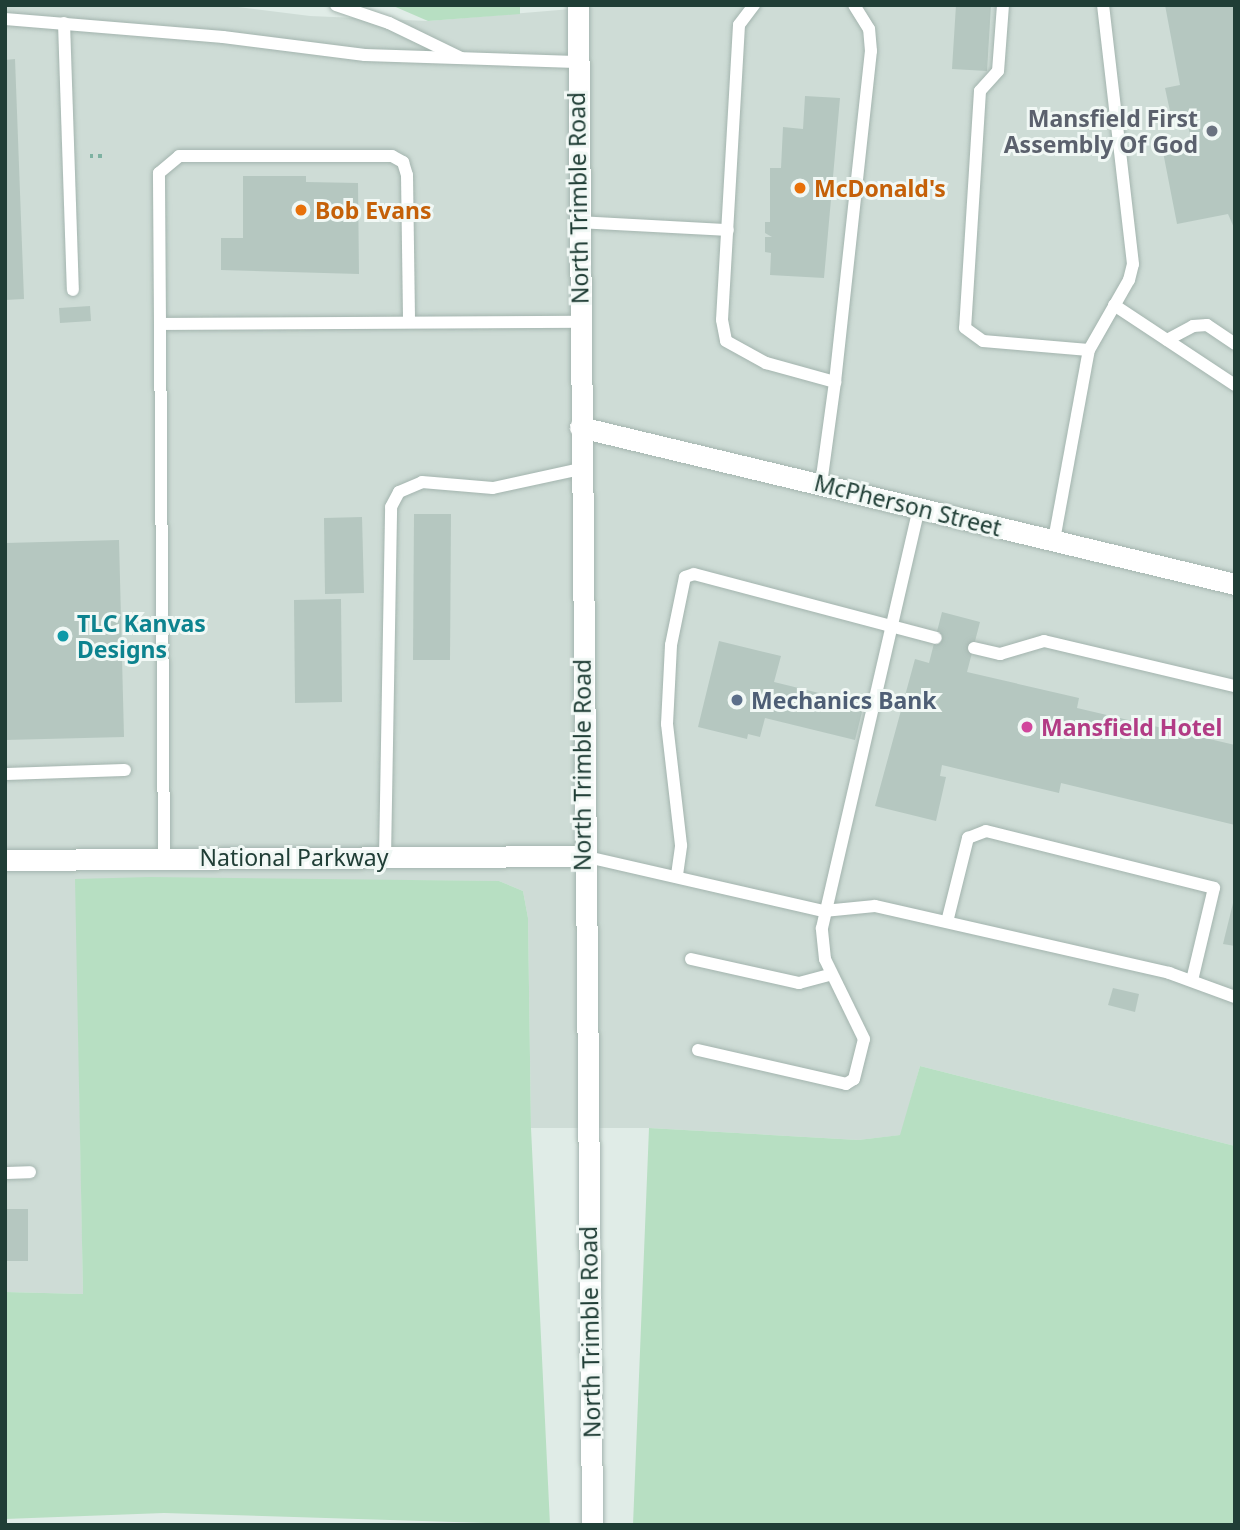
<!DOCTYPE html>
<style>
body{margin:0}
#map{position:relative;width:1240px;height:1530px;overflow:hidden;background:#e0ece7;font-family:"Noto Sans",sans-serif}
div>[style]{position:absolute}
.built>*{inset:0;background:#cedcd6}
.green>*{inset:0;background:#b7dfc2}
.building>*{inset:0;background:#b5c7c0}
.path>*{height:4.5px;margin-top:-2.25px;transform-origin:0;background:repeating-linear-gradient(90deg,#7eb2a2 0 3.5px,transparent 0 8.5px)}
.roads{filter:drop-shadow(0 0 2px #a3b4ae) drop-shadow(0 0 2px #a3b4ae)}
.lane>*{height:12px;margin:-6px;padding:0 6px;transform-origin:6px;border-radius:6px;background:#fff}
.street>*{height:21px;margin:-10.5px;padding:0 10.5px;transform-origin:10.5px;border-radius:10.5px;background:#fff}
.secondary>*{height:21px;margin:-10.5px;padding:0 10.5px;transform-origin:10.5px;border-radius:10.5px;background:#fff}
.dots>*{width:19px;height:19px;translate:-50% -50%;box-sizing:border-box;border:4px solid #f1f8f5;border-radius:50%}
span{translate:-50% -50%;white-space:nowrap;text-align:center;line-height:1.15;-webkit-text-stroke:6px #f1f8f5;paint-order:stroke}
.worship-label{font-size:23px;color:#5b616d;font-weight:700}
.right{translate:-100% -50%;text-align:right}
.food-label{font-size:23px;color:#c56008;font-weight:700}
.left{translate:0 -50%;text-align:left}
.street-label{font-size:23px;color:#203e36}
.culture-label{font-size:23px;color:#0d838f;font-weight:700}
.service-label{font-size:23px;color:#4e5e75;font-weight:700}
.hotel-label{font-size:23px;color:#b23c85;font-weight:700}
.frame{position:absolute;inset:0;border:7px solid #203e36;pointer-events:none}
</style>
<div id="map">
<div class="built">
<div style="clip-path:polygon(5px 5px,222px 5px,310px 16px,428px 21px,620px 5px,1235px 5px,1235px 1146px,920px 1066px,901px 1135px,858px 1140px,649px 1128px,531px 1128px,528px 918px,523px 891px,499px 881px,76px 879px,83px 1294px,5px 1292px)"></div>
</div>
<div class="green">
<div style="clip-path:polygon(391px 5px,520px 5px,520px 14px,428px 21px)"></div>
<div style="clip-path:polygon(150px 877px,499px 881px,523px 891px,528px 918px,531px 1128px,550px 1525px,164px 1513px,5px 1519px,5px 1292px,83px 1294px,75px 879px)"></div>
<div style="clip-path:polygon(920px 1066px,1235px 1146px,1235px 1525px,633px 1525px,649px 1128px,858px 1140px,900px 1135px)"></div>
</div>
<div class="building">
<div style="clip-path:polygon(956px 5px,991px 5px,987px 71px,952px 69px)"></div>
<div style="clip-path:polygon(1165px 5px,1235px 5px,1235px 230px,1228px 214px,1177px 224px,1163px 152px,1192px 146px,1186px 114px,1171px 116px,1165px 88px,1180px 85px)"></div>
<div style="clip-path:polygon(15px 59px,24px 299px,5px 300px,5px 60px)"></div>
<div style="clip-path:polygon(805px 96px,840px 98px,824px 278px,770px 275px,771px 253px,765px 252px,765px 237px,772px 237px,765px 233px,765px 222px,770px 222px,770px 168px,781px 168px,783px 127px,803px 129px)"></div>
<div style="clip-path:polygon(243px 176px,306px 176px,306px 182px,358px 183px,359px 274px,221px 270px,221px 238px,243px 238px)"></div>
<div style="clip-path:polygon(90px 306px,91px 321px,60px 323px,59px 308px)"></div>
<div style="clip-path:polygon(414px 514px,451px 514px,450px 660px,413px 660px)"></div>
<div style="clip-path:polygon(362px 517px,364px 593px,325px 594px,324px 518px)"></div>
<div style="clip-path:polygon(119px 540px,124px 737px,5px 740px,5px 543px)"></div>
<div style="clip-path:polygon(341px 599px,342px 702px,295px 703px,294px 600px)"></div>
<div style="clip-path:polygon(942px 612px,980px 622px,967px 672px,1079px 698px,1077px 708px,1235px 745px,1235px 825px,1061px 783px,1059px 793px,942px 765px,940px 776px,946px 777px,936px 821px,875px 806px,915px 659px,929px 663px)"></div>
<div style="clip-path:polygon(719px 641px,781px 656px,774px 682px,864px 704px,855px 740px,765px 718px,760px 737px,748px 734px,747px 739px,698px 727px)"></div>
<div style="clip-path:polygon(1234px 899px,1235px 899px,1235px 946px,1223px 944px)"></div>
<div style="clip-path:polygon(1113px 988px,1139px 994px,1135px 1012px,1108px 1005px)"></div>
<div style="clip-path:polygon(5px 1209px,28px 1209px,28px 1261px,5px 1261px)"></div>
</div>
<div class="path">
<div style="left:90px;top:156px;width:16px"></div>
</div>
<div class="roads">
<div class="lane">
<div style="left:336px;top:5px;width:56px;rotate:18.8deg"></div>
<div style="left:389px;top:23px;width:80px;rotate:25.9deg"></div>
<div style="left:754px;top:5px;width:25px;rotate:127deg"></div>
<div style="left:739px;top:25px;width:295px;rotate:93.3deg"></div>
<div style="left:722px;top:320px;width:21px;rotate:79deg"></div>
<div style="left:726px;top:341px;width:46px;rotate:28.8deg"></div>
<div style="left:766px;top:363px;width:72px;rotate:15.4deg"></div>
<div style="left:835px;top:382px;width:333px;rotate:-83.8deg"></div>
<div style="left:871px;top:51px;width:22px;rotate:-95deg"></div>
<div style="left:869px;top:29px;width:28px;rotate:-122deg"></div>
<div style="left:1003px;top:5px;width:66px;rotate:94.3deg"></div>
<div style="left:998px;top:71px;width:27px;rotate:132deg"></div>
<div style="left:980px;top:91px;width:237px;rotate:93.6deg"></div>
<div style="left:965px;top:328px;width:22px;rotate:36deg"></div>
<div style="left:983px;top:341px;width:106px;rotate:4.9deg"></div>
<div style="left:5px;top:19px;width:219px;rotate:4.7deg"></div>
<div style="left:223px;top:37px;width:143px;rotate:7.2deg"></div>
<div style="left:365px;top:55px;width:211px;rotate:1.9deg"></div>
<div style="left:64px;top:23px;width:267px;rotate:88.1deg"></div>
<div style="left:579px;top:222px;width:149px;rotate:3.1deg"></div>
<div style="left:1114px;top:305px;width:145px;rotate:33.5deg"></div>
<div style="left:160px;top:324px;width:151px;rotate:-90.4deg"></div>
<div style="left:159px;top:173px;width:26px;rotate:-40deg"></div>
<div style="left:179px;top:156px;width:213px"></div>
<div style="left:392px;top:156px;width:13px;rotate:29deg"></div>
<div style="left:403px;top:162px;width:14px;rotate:73deg"></div>
<div style="left:407px;top:175px;width:147px;rotate:89.2deg"></div>
<div style="left:1167px;top:340px;width:30px;rotate:-28deg"></div>
<div style="left:1193px;top:326px;width:14px;rotate:-4deg"></div>
<div style="left:1207px;top:325px;width:34px;rotate:34deg"></div>
<div style="left:821px;top:484px;width:103px;rotate:-82.2deg"></div>
<div style="left:1054px;top:540px;width:193px;rotate:-79.6deg"></div>
<div style="left:1089px;top:350px;width:81px;rotate:-60.3deg"></div>
<div style="left:1129px;top:280px;width:16px;rotate:-76deg"></div>
<div style="left:1133px;top:264px;width:261px;rotate:-96.6deg"></div>
<div style="left:974px;top:648px;width:27px;rotate:13deg"></div>
<div style="left:1000px;top:654px;width:46px;rotate:-16.5deg"></div>
<div style="left:1044px;top:641px;width:196px;rotate:13.3deg"></div>
<div style="left:5px;top:774px;width:120px;rotate:-1.9deg"></div>
<div style="left:164px;top:856px;width:532px;rotate:-90.43deg"></div>
<div style="left:160px;top:324px;width:419px;rotate:-0.3deg"></div>
<div style="left:583px;top:856px;width:247px;rotate:12.9deg"></div>
<div style="left:824px;top:911px;width:51px;rotate:-5.6deg"></div>
<div style="left:875px;top:906px;width:302px;rotate:12.8deg"></div>
<div style="left:1169px;top:973px;width:70px;rotate:20deg"></div>
<div style="left:385px;top:858px;width:351px;rotate:-89deg"></div>
<div style="left:391px;top:507px;width:17px;rotate:-62deg"></div>
<div style="left:399px;top:492px;width:25px;rotate:-23deg"></div>
<div style="left:422px;top:482px;width:71px;rotate:4.8deg"></div>
<div style="left:493px;top:488px;width:90px;rotate:-12.2deg"></div>
<div style="left:677px;top:875px;width:30px;rotate:-82deg"></div>
<div style="left:681px;top:845px;width:122px;rotate:-96.6deg"></div>
<div style="left:667px;top:724px;width:79px;rotate:-87.1deg"></div>
<div style="left:671px;top:645px;width:69px;rotate:-78.4deg"></div>
<div style="left:685px;top:577px;width:9px;rotate:-18deg"></div>
<div style="left:694px;top:574px;width:250px;rotate:14.8deg"></div>
<div style="left:947px;top:922px;width:87px;rotate:-76deg"></div>
<div style="left:968px;top:838px;width:19px;rotate:-21deg"></div>
<div style="left:986px;top:831px;width:235px;rotate:14deg"></div>
<div style="left:1214px;top:888px;width:95px;rotate:103.4deg"></div>
<div style="left:691px;top:959px;width:111px;rotate:12.5deg"></div>
<div style="left:799px;top:983px;width:34px;rotate:-15deg"></div>
<div style="left:698px;top:1050px;width:152px;rotate:12.9deg"></div>
<div style="left:846px;top:1084px;width:9px;rotate:-32deg"></div>
<div style="left:854px;top:1079px;width:41px;rotate:-76deg"></div>
<div style="left:864px;top:1039px;width:89px;rotate:-116deg"></div>
<div style="left:825px;top:959px;width:31px;rotate:-96deg"></div>
<div style="left:822px;top:928px;width:431px;rotate:-77deg"></div>
<div style="left:5px;top:1173px;width:25px;rotate:-2deg"></div>
</div>
<div class="street">
<div style="left:5px;top:860px;width:578px;rotate:-0.4deg"></div>
</div>
<div class="secondary">
<div style="left:578px;top:5px;width:1520px;rotate:89.47deg"></div>
<div style="left:580px;top:427px;width:674px;rotate:13.48deg"></div>
</div>
</div>
<div class="dots">
<div style="left:1212px;top:131px;background:#6b7280"></div>
<div style="left:800px;top:188px;background:#e8710a"></div>
<div style="left:301px;top:210px;background:#e8710a"></div>
<div style="left:63px;top:636px;background:#0f9aa8"></div>
<div style="left:737px;top:700px;background:#5c6f8a"></div>
<div style="left:1027px;top:727px;background:#d1479c"></div>
</div>
<div class="worship-label">
<span class="right" style="left:1198px;top:131px">Mansfield First<br>Assembly Of God</span>
</div>
<div class="food-label">
<span class="left" style="left:814px;top:188px">McDonald's</span>
<span class="left" style="left:315px;top:210px">Bob Evans</span>
</div>
<div class="street-label">
<span style="left:578px;top:198px;rotate:-91deg">North Trimble Road</span>
<span style="left:908px;top:505px;rotate:14deg">McPherson Street</span>
<span style="left:582px;top:765px;rotate:-90deg">North Trimble Road</span>
<span style="left:294px;top:857px">National Parkway</span>
<span style="left:590px;top:1332px;rotate:-91deg">North Trimble Road</span>
</div>
<div class="culture-label">
<span class="left" style="left:77px;top:636px">TLC Kanvas<br>Designs</span>
</div>
<div class="service-label">
<span class="left" style="left:751px;top:700px">Mechanics Bank</span>
</div>
<div class="hotel-label">
<span class="left" style="left:1041px;top:727px">Mansfield Hotel</span>
</div>
<div class="frame"></div>
</div>
